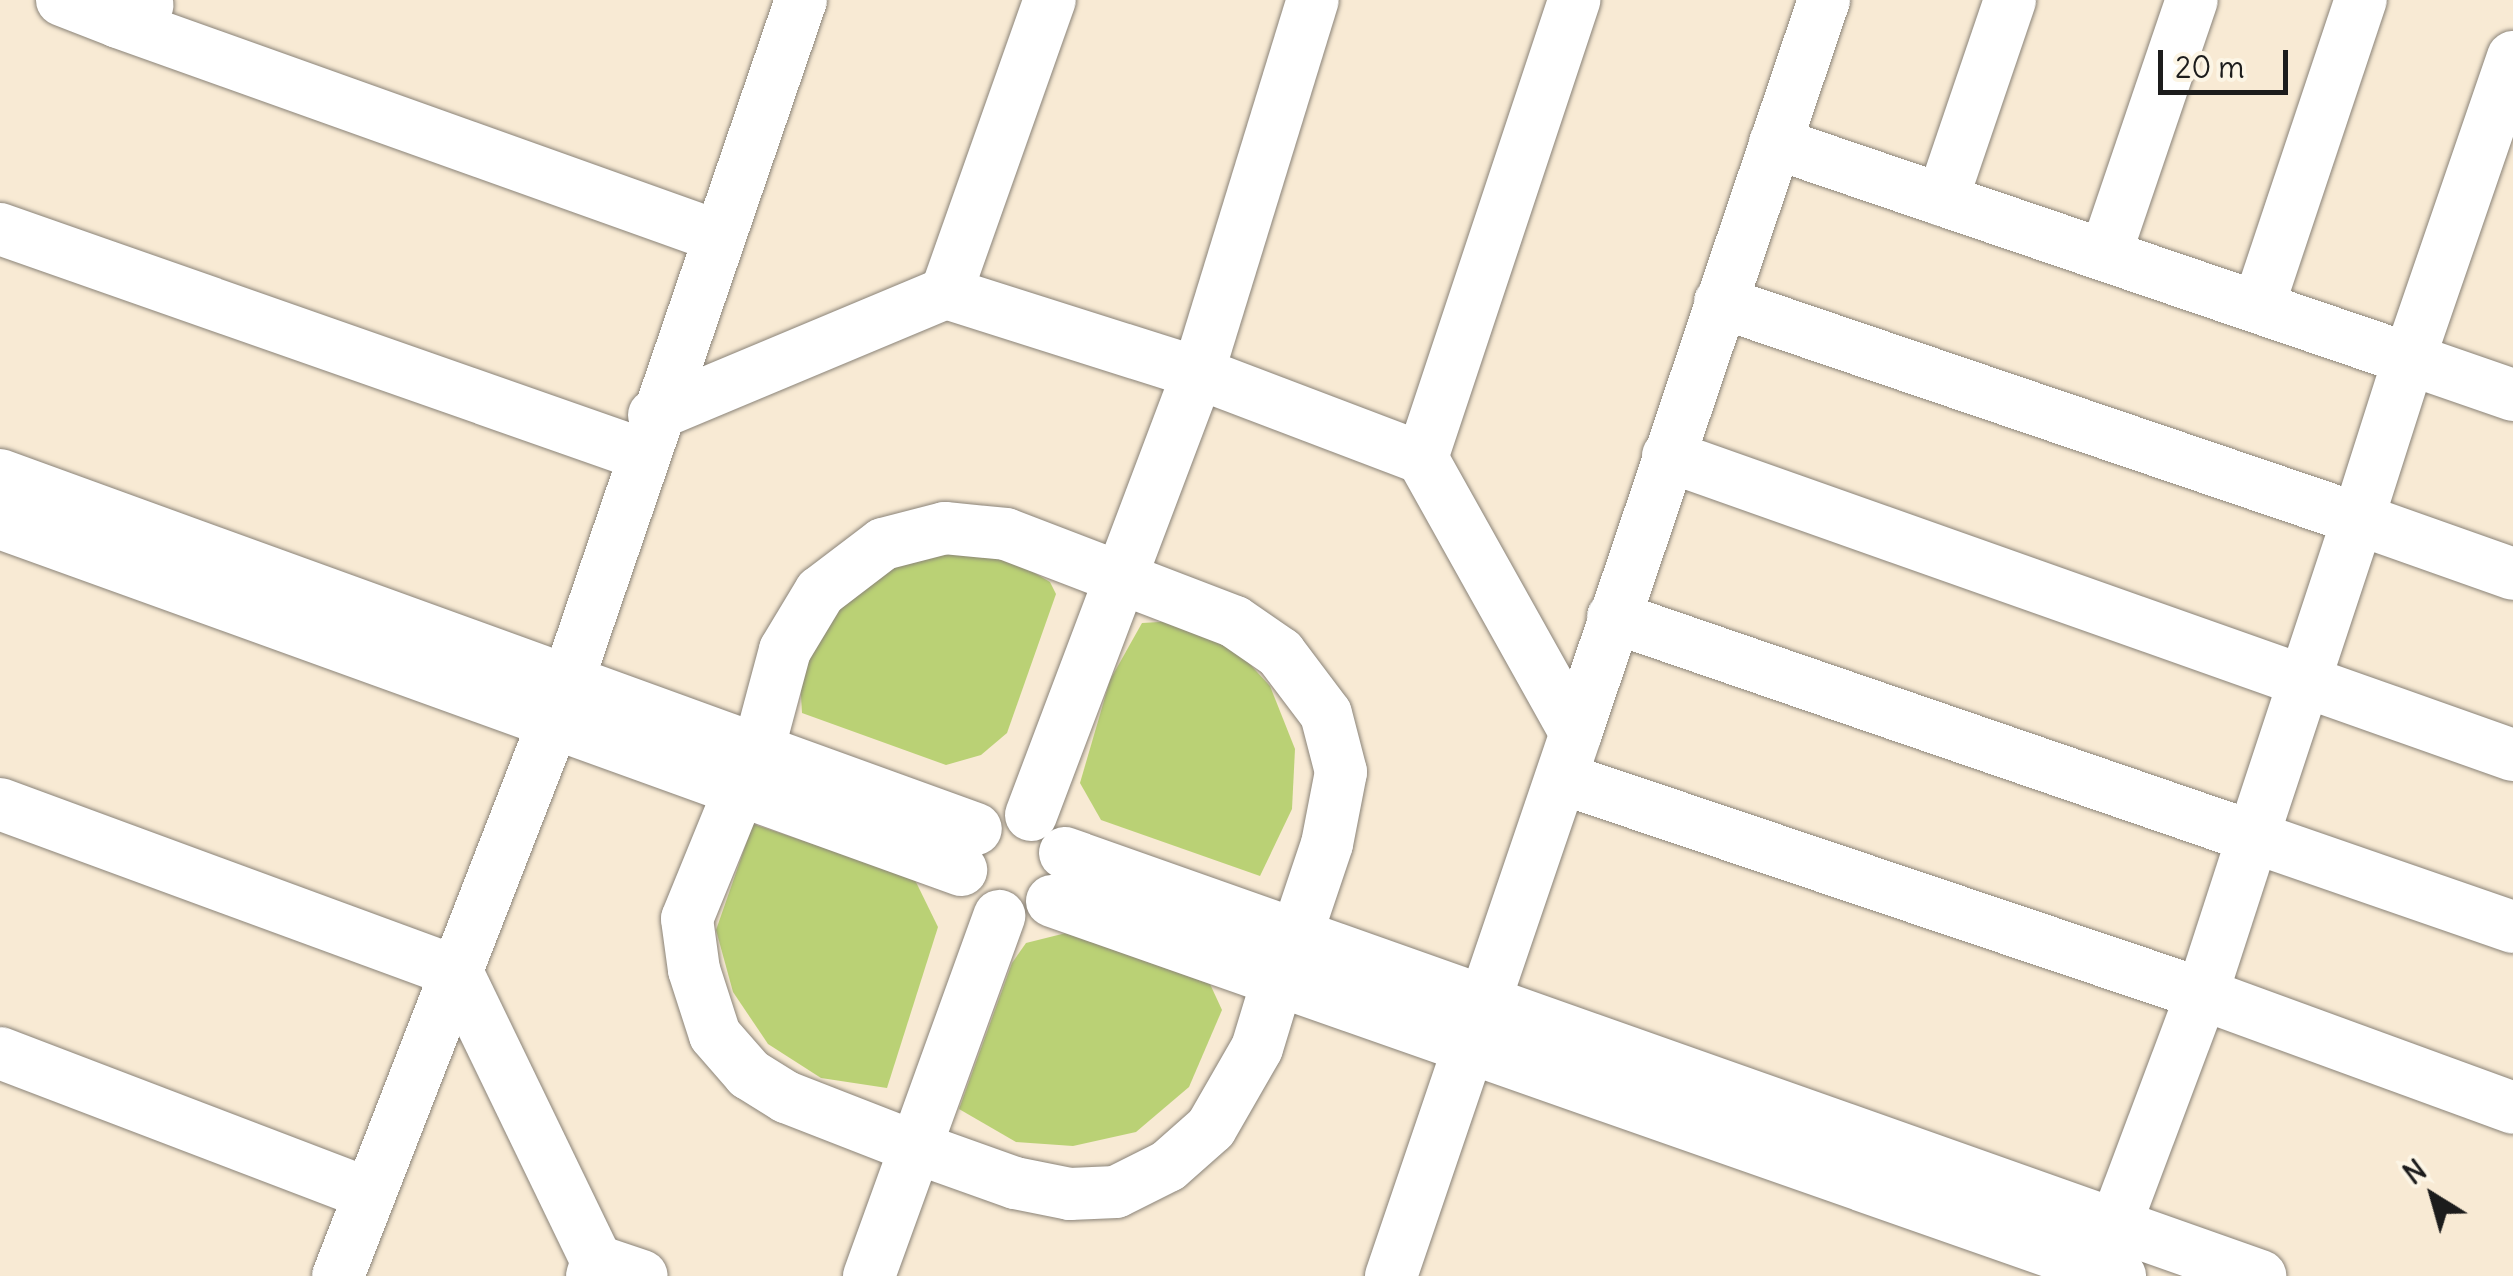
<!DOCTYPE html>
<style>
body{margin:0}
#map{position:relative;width:2513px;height:1276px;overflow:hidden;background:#f8ead4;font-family:Delius,sans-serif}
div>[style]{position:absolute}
.green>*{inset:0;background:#bad175}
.roads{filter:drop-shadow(0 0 2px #8a8378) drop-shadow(0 0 2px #8a8378)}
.minor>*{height:52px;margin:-26px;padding:0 26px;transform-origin:26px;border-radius:26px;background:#fff}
span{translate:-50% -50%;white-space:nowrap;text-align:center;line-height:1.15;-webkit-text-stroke:8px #fcf5e5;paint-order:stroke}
.north{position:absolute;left:2383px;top:1146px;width:100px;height:100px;-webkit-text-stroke:8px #fcf5e5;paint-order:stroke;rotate:323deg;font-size:28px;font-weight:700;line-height:40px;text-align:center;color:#1c1c1c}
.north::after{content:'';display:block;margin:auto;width:35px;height:45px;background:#1c1c1c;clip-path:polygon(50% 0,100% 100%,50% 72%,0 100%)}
.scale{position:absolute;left:2158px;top:50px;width:130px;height:45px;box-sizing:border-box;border:5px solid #1c1c1c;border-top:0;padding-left:12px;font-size:30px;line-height:35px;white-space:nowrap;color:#1c1c1c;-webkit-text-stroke:8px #fcf5e5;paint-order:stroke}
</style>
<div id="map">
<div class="green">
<div style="clip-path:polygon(968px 549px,1009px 558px,1050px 582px,1056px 594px,1007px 733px,981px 755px,946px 765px,802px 713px,800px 678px,815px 631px,847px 590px,907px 558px)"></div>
<div style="clip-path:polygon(1176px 621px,1233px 646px,1270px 686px,1295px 749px,1292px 809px,1260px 876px,1101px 820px,1080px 783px,1110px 680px,1142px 623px)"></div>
<div style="clip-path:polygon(753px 824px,914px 878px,938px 927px,887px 1088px,821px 1078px,768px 1044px,733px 992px,716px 930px)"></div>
<div style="clip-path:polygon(1066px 933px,1210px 984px,1222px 1010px,1189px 1087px,1136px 1132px,1073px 1146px,1016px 1142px,959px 1109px,1012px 963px,1026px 943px)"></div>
</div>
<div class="roads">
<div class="minor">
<div style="left:62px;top:0;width:60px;rotate:21.4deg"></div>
<div style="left:118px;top:22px;width:34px;rotate:-30deg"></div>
<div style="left:118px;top:22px;width:636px;rotate:19.66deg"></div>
<div style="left:2513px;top:57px;width:319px;rotate:109deg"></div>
<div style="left:2409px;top:359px;width:110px;rotate:19.1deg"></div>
<div style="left:1775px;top:143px;width:670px;rotate:18.81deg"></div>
<div style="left:2409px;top:359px;width:168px;rotate:107.7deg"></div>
<div style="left:2358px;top:519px;width:164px;rotate:19.5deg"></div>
<div style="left:1942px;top:200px;width:211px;rotate:-71.2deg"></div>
<div style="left:0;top:229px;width:679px;rotate:19.34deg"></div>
<div style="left:2105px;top:255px;width:269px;rotate:-71.2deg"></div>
<div style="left:946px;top:293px;width:311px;rotate:-70.5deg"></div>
<div style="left:1720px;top:302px;width:674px;rotate:18.78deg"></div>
<div style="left:2358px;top:519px;width:335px;rotate:108.3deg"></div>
<div style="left:2253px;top:837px;width:275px;rotate:19.1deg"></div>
<div style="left:2258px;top:307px;width:324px;rotate:-71.5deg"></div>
<div style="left:654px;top:415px;width:316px;rotate:-22.7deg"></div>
<div style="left:946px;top:293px;width:264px;rotate:17.6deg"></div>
<div style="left:1198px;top:373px;width:240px;rotate:20.8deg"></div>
<div style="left:1422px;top:458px;width:315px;rotate:60.8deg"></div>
<div style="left:1576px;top:733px;width:574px;rotate:108.81deg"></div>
<div style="left:1668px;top:456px;width:896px;rotate:19.49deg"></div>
<div style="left:1422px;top:458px;width:483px;rotate:-71.6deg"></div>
<div style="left:0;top:475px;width:1038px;rotate:19.94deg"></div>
<div style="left:0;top:523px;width:1022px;rotate:19.85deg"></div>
<div style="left:1613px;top:617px;width:677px;rotate:18.97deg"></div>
<div style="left:2253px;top:837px;width:165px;rotate:108deg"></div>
<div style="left:2202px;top:994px;width:331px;rotate:20.1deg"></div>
<div style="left:1576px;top:733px;width:774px;rotate:-71.31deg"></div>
<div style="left:759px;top:747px;width:100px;rotate:-75deg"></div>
<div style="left:785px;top:650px;width:68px;rotate:-58.9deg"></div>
<div style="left:820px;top:592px;width:79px;rotate:-37.3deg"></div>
<div style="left:883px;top:544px;width:64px;rotate:-14.5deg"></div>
<div style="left:945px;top:528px;width:61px;rotate:5.6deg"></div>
<div style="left:1006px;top:534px;width:245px;rotate:21deg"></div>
<div style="left:1235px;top:622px;width:55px;rotate:34.6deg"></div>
<div style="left:1280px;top:653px;width:76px;rotate:53deg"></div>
<div style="left:1326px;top:714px;width:60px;rotate:75.5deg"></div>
<div style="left:1341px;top:772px;width:73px;rotate:101deg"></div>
<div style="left:1327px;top:844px;width:97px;rotate:108.6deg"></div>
<div style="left:1564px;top:779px;width:673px;rotate:18.62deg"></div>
<div style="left:2202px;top:994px;width:248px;rotate:110.6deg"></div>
<div style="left:740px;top:789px;width:140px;rotate:112.2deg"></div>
<div style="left:687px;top:919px;width:51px;rotate:82.2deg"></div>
<div style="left:694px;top:970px;width:68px;rotate:72.1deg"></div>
<div style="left:715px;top:1035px;width:52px;rotate:48.9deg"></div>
<div style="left:749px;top:1074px;width:44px;rotate:31.9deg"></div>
<div style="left:786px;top:1097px;width:137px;rotate:21.3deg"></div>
<div style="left:914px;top:1147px;width:107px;rotate:19.6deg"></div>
<div style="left:1015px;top:1183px;width:56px;rotate:11.3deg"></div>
<div style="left:1070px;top:1194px;width:46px;rotate:-2.5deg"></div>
<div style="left:1116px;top:1192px;width:58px;rotate:-26.6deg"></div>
<div style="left:1168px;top:1166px;width:57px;rotate:-41.5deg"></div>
<div style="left:1211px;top:1128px;width:92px;rotate:-60.1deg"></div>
<div style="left:1257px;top:1048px;width:69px;rotate:-73.1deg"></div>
<div style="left:0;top:804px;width:487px;rotate:20.2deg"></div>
<div style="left:457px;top:972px;width:321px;rotate:64.2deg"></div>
<div style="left:1031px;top:815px;width:472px;rotate:-69.3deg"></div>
<div style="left:1198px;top:373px;width:390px;rotate:-72.9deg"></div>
<div style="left:1065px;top:853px;width:1268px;rotate:19.49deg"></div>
<div style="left:1052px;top:901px;width:1132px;rotate:19.35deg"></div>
<div style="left:0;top:1053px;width:393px;rotate:20.9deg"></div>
<div style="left:338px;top:1276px;width:596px;rotate:-68.73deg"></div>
<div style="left:554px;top:721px;width:762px;rotate:-71.09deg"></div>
<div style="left:592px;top:1276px;width:16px;rotate:-72deg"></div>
<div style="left:597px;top:1261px;width:47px;rotate:18.4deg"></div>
<div style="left:869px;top:1276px;width:383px;rotate:-70.1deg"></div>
</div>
</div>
<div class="north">N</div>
<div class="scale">20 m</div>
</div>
